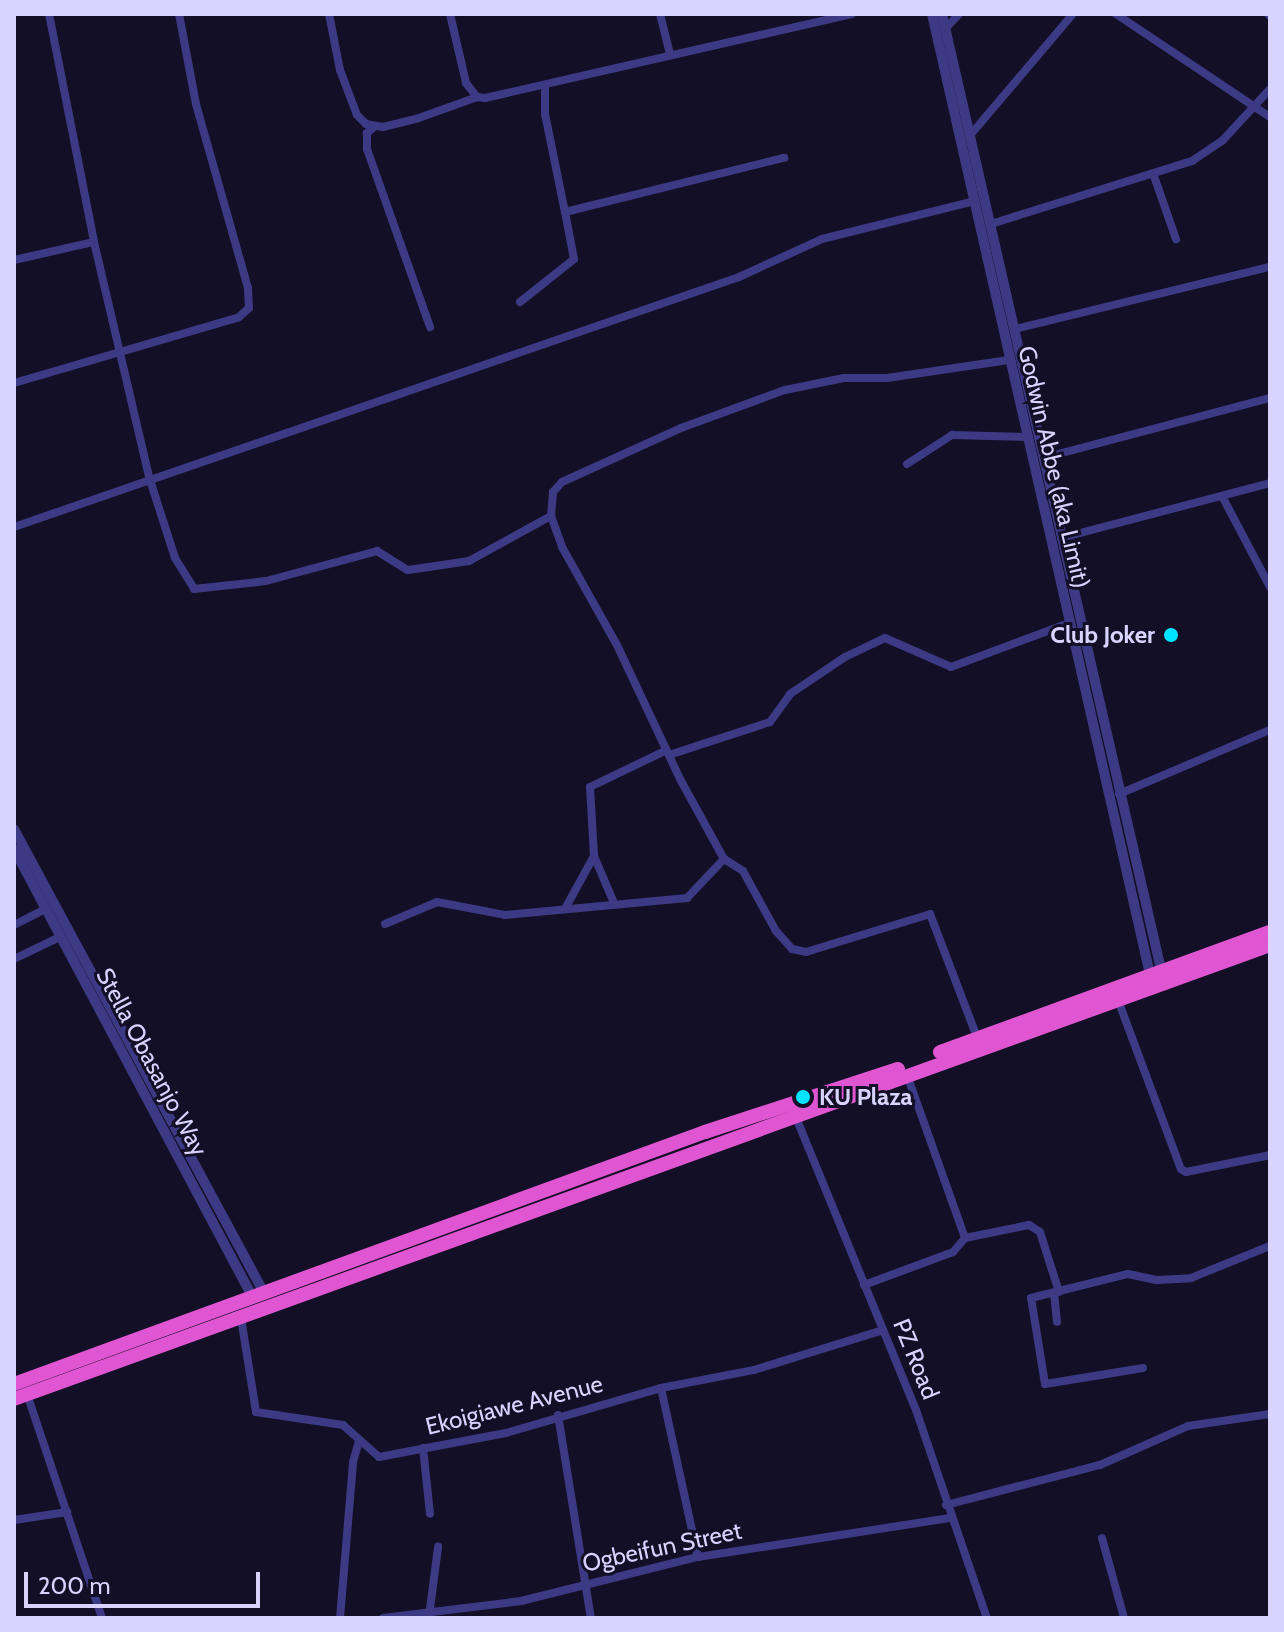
<!DOCTYPE html>
<style>
body{margin:0}
#map{position:relative;width:1284px;height:1632px;overflow:hidden;background:#130f26;font-family:Cabin,sans-serif}
div>[style]{position:absolute}
.minor>*{height:8px;margin:-4px;padding:0 4px;transform-origin:4px;border-radius:4px;background:#3d3a85}
.tertiary>*{height:10px;margin:-5px;padding:0 5px;transform-origin:5px;border-radius:5px;background:#3d3a85}
.trunk>*{height:14px;margin:-7px;padding:0 7px;transform-origin:7px;border-radius:7px;background:#e055d1}
.dots>*{width:22px;height:22px;translate:-50% -50%;box-sizing:border-box;border:4px solid #130f26;border-radius:50%}
span{translate:-50% -50%;white-space:nowrap;text-align:center;line-height:1.15;-webkit-text-stroke:6px #130f26;paint-order:stroke}
.street-label{font-size:24px;color:#d9d4ff}
.poi-label{font-size:24px;color:#d9d4ff;font-weight:700}
.right{translate:-100% -50%;text-align:right}
.left{translate:0 -50%;text-align:left}
.frame{position:absolute;inset:0;border:16px solid #d9d4ff;pointer-events:none}
.scale{position:absolute;left:24px;top:1572px;width:236px;height:36px;box-sizing:border-box;border:4px solid #d9d4ff;border-top:0;padding-left:10px;font-size:24px;line-height:28px;white-space:nowrap;color:#d9d4ff;-webkit-text-stroke:6px #130f26;paint-order:stroke}
</style>
<div id="map">
<div class="minor">
<div style="left:49px;top:14px;width:232px;rotate:78.8deg"></div>
<div style="left:94px;top:242px;width:244px;rotate:76.8deg"></div>
<div style="left:150px;top:480px;width:82px;rotate:72.2deg"></div>
<div style="left:175px;top:558px;width:36px;rotate:58deg"></div>
<div style="left:194px;top:589px;width:72px;rotate:-6.3deg"></div>
<div style="left:266px;top:581px;width:115px;rotate:-15.1deg"></div>
<div style="left:377px;top:551px;width:36px;rotate:32deg"></div>
<div style="left:408px;top:570px;width:62px;rotate:-8.4deg"></div>
<div style="left:469px;top:561px;width:94px;rotate:-28.8deg"></div>
<div style="left:551px;top:516px;width:24px;rotate:-85deg"></div>
<div style="left:553px;top:492px;width:13px;rotate:-48deg"></div>
<div style="left:562px;top:482px;width:131px;rotate:-24.4deg"></div>
<div style="left:681px;top:428px;width:111px;rotate:-20.1deg"></div>
<div style="left:785px;top:390px;width:60px;rotate:-11.5deg"></div>
<div style="left:844px;top:378px;width:43px"></div>
<div style="left:887px;top:378px;width:123px;rotate:-8.4deg"></div>
<div style="left:329px;top:14px;width:57px;rotate:78.9deg"></div>
<div style="left:340px;top:70px;width:48px;rotate:69.3deg"></div>
<div style="left:357px;top:115px;width:13px;rotate:45deg"></div>
<div style="left:366px;top:124px;width:17px;rotate:10deg"></div>
<div style="left:383px;top:127px;width:34px;rotate:-14deg"></div>
<div style="left:416px;top:119px;width:65px;rotate:-19.8deg"></div>
<div style="left:450px;top:14px;width:71px;rotate:76.9deg"></div>
<div style="left:466px;top:83px;width:18px;rotate:52deg"></div>
<div style="left:477px;top:97px;width:8px;rotate:7deg"></div>
<div style="left:485px;top:98px;width:376px;rotate:-12.9deg"></div>
<div style="left:660px;top:14px;width:41px;rotate:76deg"></div>
<div style="left:1116px;top:14px;width:185px;rotate:33.8deg"></div>
<div style="left:1268px;top:14px;width:3px;rotate:45deg"></div>
<div style="left:946px;top:28px;width:19px;rotate:-47deg"></div>
<div style="left:545px;top:85px;width:29px;rotate:90deg"></div>
<div style="left:545px;top:114px;width:100px;rotate:78.5deg"></div>
<div style="left:565px;top:212px;width:226px;rotate:-13.9deg"></div>
<div style="left:373px;top:128px;width:8px;rotate:140deg"></div>
<div style="left:367px;top:133px;width:16px;rotate:90deg"></div>
<div style="left:367px;top:149px;width:189px;rotate:70.5deg"></div>
<div style="left:972px;top:133px;width:156px;rotate:-49.7deg"></div>
<div style="left:1154px;top:176px;width:67px;rotate:70.8deg"></div>
<div style="left:991px;top:224px;width:211px;rotate:-17.4deg"></div>
<div style="left:1192px;top:161px;width:37px;rotate:-34deg"></div>
<div style="left:1223px;top:140px;width:69px;rotate:-47.3deg"></div>
<div style="left:14px;top:260px;width:82px;rotate:-12.7deg"></div>
<div style="left:520px;top:302px;width:69px;rotate:-38.5deg"></div>
<div style="left:574px;top:259px;width:48px;rotate:-100.8deg"></div>
<div style="left:1015px;top:329px;width:262px;rotate:-13.7deg"></div>
<div style="left:14px;top:383px;width:234px;rotate:-16.3deg"></div>
<div style="left:239px;top:317px;width:13px;rotate:-42deg"></div>
<div style="left:249px;top:308px;width:20px;rotate:-93deg"></div>
<div style="left:248px;top:288px;width:191px;rotate:-105.8deg"></div>
<div style="left:196px;top:104px;width:92px;rotate:-100.7deg"></div>
<div style="left:1043px;top:458px;width:235px;rotate:-14.8deg"></div>
<div style="left:907px;top:464px;width:54px;rotate:-32.8deg"></div>
<div style="left:952px;top:435px;width:75px;rotate:1.5deg"></div>
<div style="left:1222px;top:496px;width:103px;rotate:62.2deg"></div>
<div style="left:551px;top:516px;width:33px;rotate:70deg"></div>
<div style="left:562px;top:547px;width:112px;rotate:60.7deg"></div>
<div style="left:617px;top:645px;width:148px;rotate:64.8deg"></div>
<div style="left:680px;top:779px;width:91px;rotate:61.2deg"></div>
<div style="left:724px;top:859px;width:22px;rotate:32deg"></div>
<div style="left:743px;top:871px;width:68px;rotate:61.2deg"></div>
<div style="left:776px;top:931px;width:24px;rotate:48deg"></div>
<div style="left:792px;top:949px;width:14px;rotate:12deg"></div>
<div style="left:806px;top:952px;width:130px;rotate:-17deg"></div>
<div style="left:930px;top:914px;width:132px;rotate:69.1deg"></div>
<div style="left:14px;top:527px;width:767px;rotate:-19.03deg"></div>
<div style="left:739px;top:277px;width:91px;rotate:-24.6deg"></div>
<div style="left:822px;top:239px;width:157px;rotate:-14deg"></div>
<div style="left:1061px;top:538px;width:216px;rotate:-14.7deg"></div>
<div style="left:669px;top:755px;width:106px;rotate:-18.1deg"></div>
<div style="left:770px;top:722px;width:34px;rotate:-54deg"></div>
<div style="left:790px;top:694px;width:66px;rotate:-33.9deg"></div>
<div style="left:845px;top:657px;width:44px;rotate:-25.4deg"></div>
<div style="left:885px;top:638px;width:72px;rotate:23.7deg"></div>
<div style="left:951px;top:667px;width:126px;rotate:-20.4deg"></div>
<div style="left:1119px;top:794px;width:164px;rotate:-23deg"></div>
<div style="left:614px;top:903px;width:51px;rotate:-113.1deg"></div>
<div style="left:594px;top:856px;width:69px;rotate:-93.3deg"></div>
<div style="left:590px;top:787px;width:85px;rotate:-25.7deg"></div>
<div style="left:566px;top:907px;width:58px;rotate:-61.2deg"></div>
<div style="left:385px;top:924px;width:56px;rotate:-22.9deg"></div>
<div style="left:437px;top:902px;width:69px;rotate:10.8deg"></div>
<div style="left:505px;top:915px;width:183px;rotate:-5.3deg"></div>
<div style="left:687px;top:898px;width:54px;rotate:-46.5deg"></div>
<div style="left:14px;top:925px;width:35px;rotate:-27deg"></div>
<div style="left:14px;top:959px;width:51px;rotate:-25.6deg"></div>
<div style="left:1118px;top:1000px;width:180px;rotate:69.6deg"></div>
<div style="left:1181px;top:1169px;width:6px;rotate:31deg"></div>
<div style="left:1186px;top:1172px;width:86px;rotate:-11.4deg"></div>
<div style="left:907px;top:1075px;width:173px;rotate:70.4deg"></div>
<div style="left:795px;top:1115px;width:319px;rotate:67.7deg"></div>
<div style="left:916px;top:1410px;width:220px;rotate:71.2deg"></div>
<div style="left:864px;top:1285px;width:95px;rotate:-20.3deg"></div>
<div style="left:953px;top:1252px;width:18px;rotate:-49deg"></div>
<div style="left:965px;top:1238px;width:65px;rotate:-11.5deg"></div>
<div style="left:1029px;top:1225px;width:13px;rotate:32deg"></div>
<div style="left:1040px;top:1232px;width:63px;rotate:72.4deg"></div>
<div style="left:1054px;top:1293px;width:29px;rotate:84deg"></div>
<div style="left:241px;top:1318px;width:95px;rotate:80.9deg"></div>
<div style="left:256px;top:1412px;width:88px;rotate:8.5deg"></div>
<div style="left:343px;top:1425px;width:48px;rotate:41.6deg"></div>
<div style="left:379px;top:1457px;width:129px;rotate:-10.7deg"></div>
<div style="left:506px;top:1433px;width:161px;rotate:-16.2deg"></div>
<div style="left:661px;top:1388px;width:95px;rotate:-11deg"></div>
<div style="left:754px;top:1370px;width:135px;rotate:-17.2deg"></div>
<div style="left:1143px;top:1368px;width:99px;rotate:170.7deg"></div>
<div style="left:1045px;top:1384px;width:87px;rotate:-99.2deg"></div>
<div style="left:1031px;top:1298px;width:100px;rotate:-13.9deg"></div>
<div style="left:1128px;top:1274px;width:30px;rotate:12deg"></div>
<div style="left:1157px;top:1280px;width:34px;rotate:-3deg"></div>
<div style="left:1191px;top:1278px;width:85px;rotate:-22.1deg"></div>
<div style="left:661px;top:1388px;width:173px;rotate:77.7deg"></div>
<div style="left:27px;top:1394px;width:236px;rotate:71.5deg"></div>
<div style="left:558px;top:1415px;width:206px;rotate:80.8deg"></div>
<div style="left:423px;top:1448px;width:66px;rotate:83.9deg"></div>
<div style="left:946px;top:1505px;width:159px;rotate:-14.6deg"></div>
<div style="left:1100px;top:1465px;width:96px;rotate:-23.9deg"></div>
<div style="left:1188px;top:1426px;width:83px;rotate:-8.3deg"></div>
<div style="left:14px;top:1520px;width:54px;rotate:-8.6deg"></div>
<div style="left:1102px;top:1538px;width:83px;rotate:74.6deg"></div>
<div style="left:430px;top:1609px;width:63px;rotate:-82.6deg"></div>
<div style="left:340px;top:1618px;width:157px;rotate:-85.2deg"></div>
<div style="left:353px;top:1462px;width:22px;rotate:-74deg"></div>
<div style="left:383px;top:1618px;width:139px;rotate:-7deg"></div>
<div style="left:521px;top:1601px;width:182px;rotate:-14deg"></div>
<div style="left:698px;top:1557px;width:255px;rotate:-8.8deg"></div>
</div>
<div class="tertiary">
<div style="left:932px;top:14px;width:990px;rotate:77.21deg"></div>
<div style="left:942px;top:14px;width:989px;rotate:77.09deg"></div>
<div style="left:14px;top:829px;width:525px;rotate:61.68deg"></div>
<div style="left:14px;top:849px;width:506px;rotate:61.97deg"></div>
</div>
<div class="trunk">
<div style="left:940px;top:1052px;width:351px;rotate:-20deg"></div>
<div style="left:14px;top:1384px;width:736px;rotate:-20.04deg"></div>
<div style="left:705px;top:1132px;width:203px;rotate:-18.1deg"></div>
<div style="left:14px;top:1399px;width:1336px;rotate:-19.87deg"></div>
</div>
<div class="dots">
<div style="left:1171px;top:635px;background:#00e5ff"></div>
<div style="left:803px;top:1097px;background:#00e5ff"></div>
</div>
<div class="street-label">
<span style="left:1054px;top:467px;rotate:77deg">Godwin Abbe (aka Limit)</span>
<span style="left:152px;top:1062px;rotate:62deg">Stella Obasanjo Way</span>
<span style="left:916px;top:1359px;rotate:68deg">PZ Road</span>
<span style="left:514px;top:1405px;rotate:-14deg">Ekoigiawe Avenue</span>
<span style="left:662px;top:1547px;rotate:-12deg">Ogbeifun Street</span>
</div>
<div class="poi-label">
<span class="right" style="left:1155px;top:635px">Club Joker</span>
<span class="left" style="left:819px;top:1097px">KU Plaza</span>
</div>
<div class="frame"></div>
<div class="scale">200 m</div>
</div>
